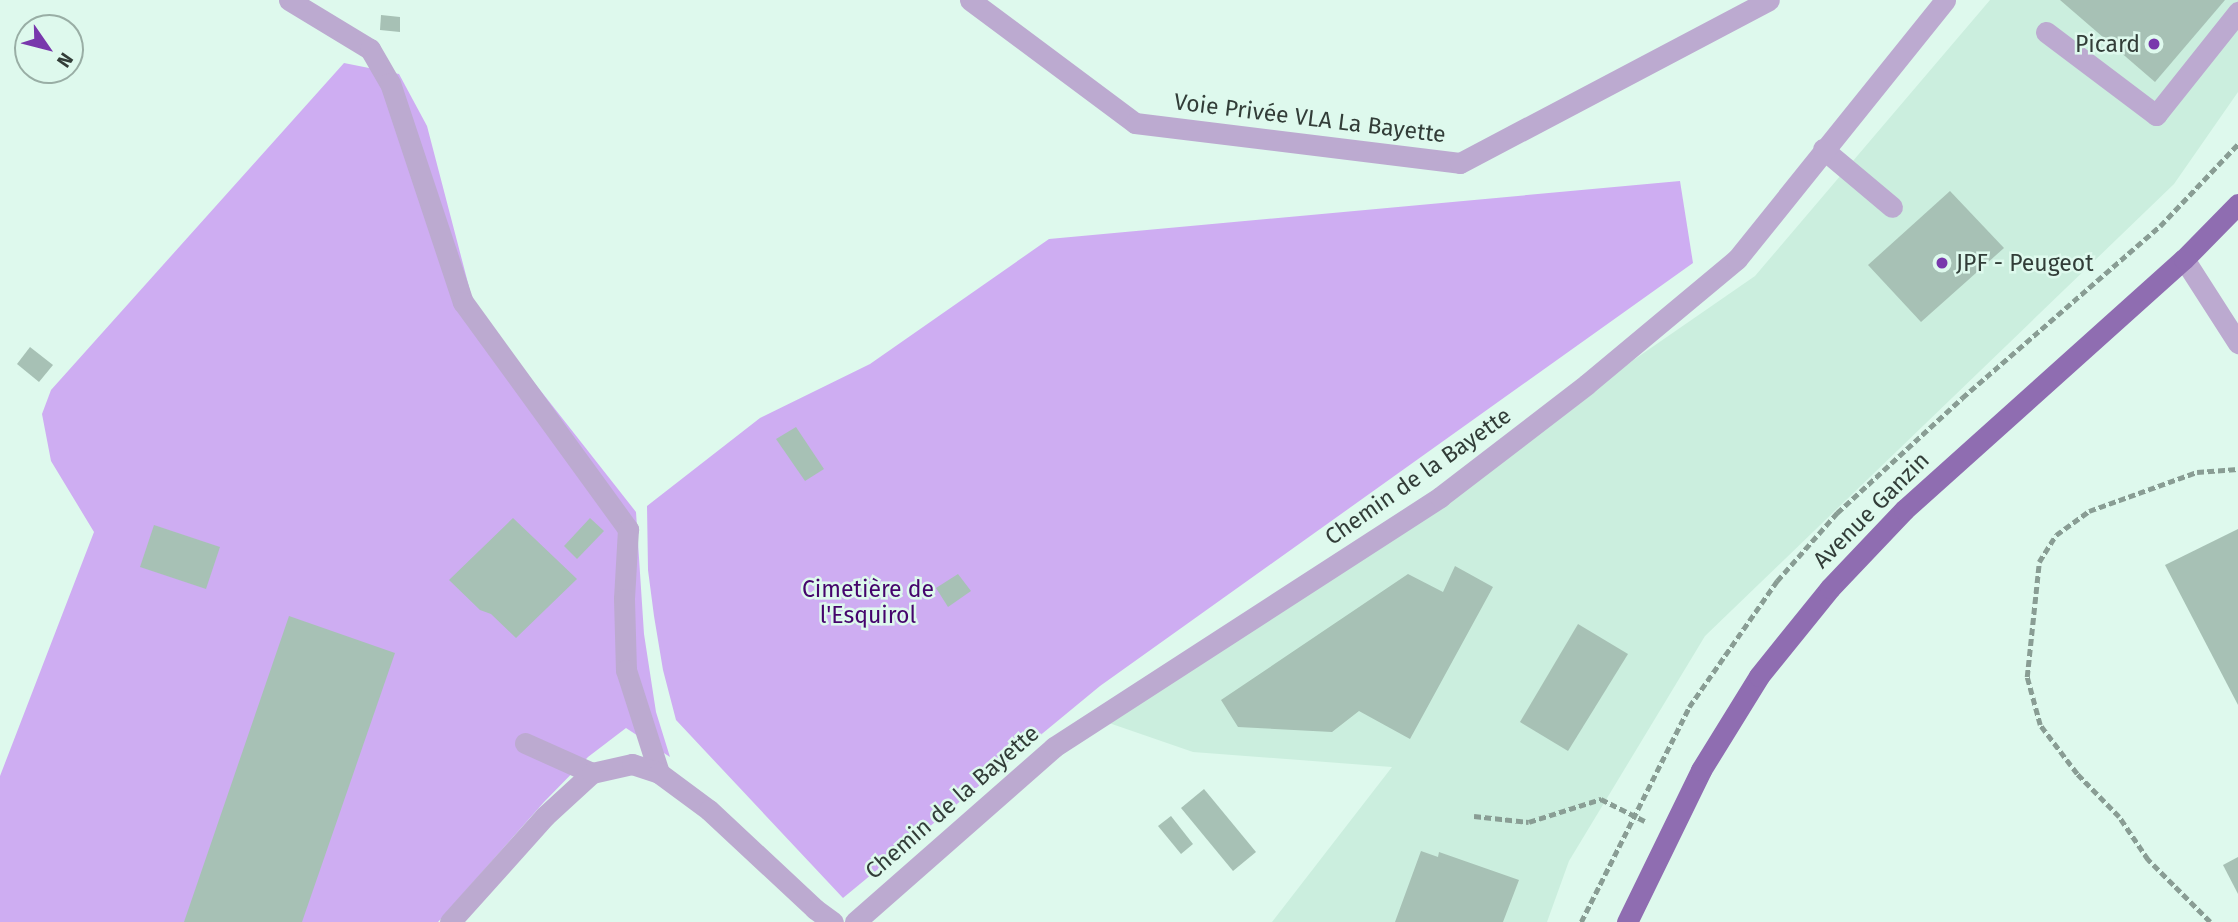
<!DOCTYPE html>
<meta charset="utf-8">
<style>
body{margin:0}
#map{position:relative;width:2238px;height:922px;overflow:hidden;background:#def9ed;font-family:"Fira Sans",sans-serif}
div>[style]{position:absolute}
.built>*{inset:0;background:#cbeede}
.green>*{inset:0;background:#ceadf2}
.building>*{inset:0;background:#a7c1b5}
.path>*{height:4.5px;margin-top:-2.25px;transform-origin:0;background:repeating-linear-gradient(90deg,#899d94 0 7px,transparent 0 10.5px)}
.lane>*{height:21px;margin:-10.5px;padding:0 10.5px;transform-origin:10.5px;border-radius:10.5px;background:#bcaad0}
.street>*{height:21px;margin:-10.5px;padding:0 10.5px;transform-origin:10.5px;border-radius:10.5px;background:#bcaad0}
.primary>*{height:21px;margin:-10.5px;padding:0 10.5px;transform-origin:10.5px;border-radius:10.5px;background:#8f6db1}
.dots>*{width:19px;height:19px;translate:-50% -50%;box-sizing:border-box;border:4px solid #def9ed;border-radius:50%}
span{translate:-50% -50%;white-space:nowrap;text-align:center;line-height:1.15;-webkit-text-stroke:5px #def9ed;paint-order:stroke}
.poi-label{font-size:23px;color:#323d38}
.right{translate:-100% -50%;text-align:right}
.left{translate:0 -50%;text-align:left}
.street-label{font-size:23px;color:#323d38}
.park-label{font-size:23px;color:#45046c}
.north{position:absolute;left:14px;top:14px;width:70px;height:70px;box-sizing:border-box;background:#def9ed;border:2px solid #99aea5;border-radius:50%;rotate:125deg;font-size:19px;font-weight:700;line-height:28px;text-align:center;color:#323d38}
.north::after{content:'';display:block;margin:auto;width:24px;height:32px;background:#7838ac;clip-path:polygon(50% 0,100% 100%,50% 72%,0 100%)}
</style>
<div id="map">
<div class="built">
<div style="clip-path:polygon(1990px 0,2238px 0,2238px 92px,2174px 184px,1705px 636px,1569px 861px,1547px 922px,1272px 922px,1392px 767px,1193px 752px,1109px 723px,1755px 276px)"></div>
</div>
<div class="green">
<div style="clip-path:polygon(344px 63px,399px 74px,427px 126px,474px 306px,636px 512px,644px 634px,656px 712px,670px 757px,626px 728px,588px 757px,544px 802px,438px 922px,0 922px,0 776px,94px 532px,51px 461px,42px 414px,51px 390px)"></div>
<div style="clip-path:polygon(1680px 181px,1693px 263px,1100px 686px,843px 898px,676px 720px,663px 670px,654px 616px,648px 570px,647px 506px,760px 418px,870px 364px,1049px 239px)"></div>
</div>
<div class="building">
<div style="clip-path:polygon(2060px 0,2225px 0,2155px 82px)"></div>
<div style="clip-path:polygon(381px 15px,400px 17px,400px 32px,380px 30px)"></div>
<div style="clip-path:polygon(1950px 191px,2004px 248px,1921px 322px,1868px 265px)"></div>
<div style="clip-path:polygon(30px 347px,53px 365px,39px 382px,17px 364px)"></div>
<div style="clip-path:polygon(796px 427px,824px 469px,805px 481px,776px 439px)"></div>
<div style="clip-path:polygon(513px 518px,577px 579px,516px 638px,491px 614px,480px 610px,449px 580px)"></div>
<div style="clip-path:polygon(590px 518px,604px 531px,577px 559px,564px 546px)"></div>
<div style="clip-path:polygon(154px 525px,220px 547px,206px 589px,140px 567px)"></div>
<div style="clip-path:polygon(2238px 529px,2238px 705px,2165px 565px)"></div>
<div style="clip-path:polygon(1455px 566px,1493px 587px,1410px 739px,1359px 711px,1332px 732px,1238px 727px,1221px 700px,1408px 574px,1443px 592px)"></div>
<div style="clip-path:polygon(958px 574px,971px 591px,948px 607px,936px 588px)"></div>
<div style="clip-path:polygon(289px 616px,395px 653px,302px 922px,184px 922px)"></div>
<div style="clip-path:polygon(1578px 624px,1628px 654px,1568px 751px,1520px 722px)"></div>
<div style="clip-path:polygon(1204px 789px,1256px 852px,1233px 871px,1181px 808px)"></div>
<div style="clip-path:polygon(1171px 816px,1193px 844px,1181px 854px,1158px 826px)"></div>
<div style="clip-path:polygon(1421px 851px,1438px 857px,1439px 852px,1519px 880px,1503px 922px,1395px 922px)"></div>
<div style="clip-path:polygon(2238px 857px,2238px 894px,2223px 865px)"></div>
</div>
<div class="path">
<div style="left:1474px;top:816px;width:55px;rotate:6.2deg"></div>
<div style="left:1529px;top:822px;width:76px;rotate:-17.7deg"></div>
<div style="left:1601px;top:799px;width:49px;rotate:26.6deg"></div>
<div style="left:1581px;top:922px;width:241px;rotate:-63.3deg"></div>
<div style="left:1689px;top:707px;width:154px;rotate:-55.1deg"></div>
<div style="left:1777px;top:581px;width:91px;rotate:-48.6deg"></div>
<div style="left:1837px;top:513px;width:170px;rotate:-42.6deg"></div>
<div style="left:1962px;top:398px;width:262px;rotate:-41deg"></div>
<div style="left:2160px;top:226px;width:113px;rotate:-46.4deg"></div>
<div style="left:2210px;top:922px;width:88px;rotate:-135deg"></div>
<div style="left:2148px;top:860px;width:52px;rotate:-124deg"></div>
<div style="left:2119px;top:817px;width:60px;rotate:-134.3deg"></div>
<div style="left:2077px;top:774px;width:61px;rotate:-127.1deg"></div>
<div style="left:2040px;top:725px;width:50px;rotate:-105.2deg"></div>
<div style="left:2027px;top:677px;width:116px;rotate:-84deg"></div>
<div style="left:2039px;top:562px;width:32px;rotate:-58deg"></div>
<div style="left:2056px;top:535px;width:41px;rotate:-36deg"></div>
<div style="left:2089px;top:511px;width:115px;rotate:-19.9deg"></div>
<div style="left:2197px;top:472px;width:41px;rotate:-4.2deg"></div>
</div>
<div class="lane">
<div style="left:970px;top:0;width:206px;rotate:36.7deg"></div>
<div style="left:1135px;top:123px;width:327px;rotate:7deg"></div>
<div style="left:1460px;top:163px;width:349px;rotate:-27.8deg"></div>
<div style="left:2046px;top:32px;width:138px;rotate:37deg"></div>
<div style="left:2156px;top:115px;width:132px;rotate:-51.5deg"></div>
<div style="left:1823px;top:149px;width:90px;rotate:40deg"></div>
<div style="left:2184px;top:259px;width:100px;rotate:57.3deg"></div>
<div style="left:525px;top:743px;width:73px;rotate:24.1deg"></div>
</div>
<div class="street">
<div style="left:289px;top:0;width:95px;rotate:31.2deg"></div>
<div style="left:370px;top:49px;width:39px;rotate:60deg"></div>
<div style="left:390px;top:83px;width:231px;rotate:71.6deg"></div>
<div style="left:463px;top:302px;width:281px;rotate:54deg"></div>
<div style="left:628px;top:529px;width:70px;rotate:93.3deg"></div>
<div style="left:624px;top:599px;width:71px;rotate:88.4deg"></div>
<div style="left:626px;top:670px;width:108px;rotate:72.2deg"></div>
<div style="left:450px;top:922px;width:142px;rotate:-48.1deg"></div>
<div style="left:545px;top:816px;width:64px;rotate:-42.5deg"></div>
<div style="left:592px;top:773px;width:41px;rotate:-12.7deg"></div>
<div style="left:632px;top:764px;width:28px;rotate:18deg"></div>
<div style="left:659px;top:773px;width:62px;rotate:36.5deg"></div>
<div style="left:709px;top:810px;width:145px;rotate:43deg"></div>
<div style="left:815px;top:909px;width:22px;rotate:36deg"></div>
<div style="left:855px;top:922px;width:265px;rotate:-41.3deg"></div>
<div style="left:1054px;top:747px;width:460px;rotate:-32.9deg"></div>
<div style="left:1440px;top:497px;width:185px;rotate:-37.5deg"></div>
<div style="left:1587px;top:384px;width:195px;rotate:-39.8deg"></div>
<div style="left:1737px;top:259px;width:332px;rotate:-51.2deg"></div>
</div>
<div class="primary">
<div style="left:1627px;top:922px;width:169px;rotate:-64deg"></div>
<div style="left:1701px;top:770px;width:110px;rotate:-58.3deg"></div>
<div style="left:1759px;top:676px;width:113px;rotate:-51.1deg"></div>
<div style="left:1830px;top:588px;width:108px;rotate:-46.5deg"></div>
<div style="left:1904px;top:510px;width:376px;rotate:-41.9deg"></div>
<div style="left:2184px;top:259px;width:77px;rotate:-45.5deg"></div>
</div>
<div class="dots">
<div style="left:2154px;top:44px;background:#7838ac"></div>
<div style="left:1942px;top:263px;background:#7838ac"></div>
</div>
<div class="poi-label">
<span class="right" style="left:2140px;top:44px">Picard</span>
<span class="left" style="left:1956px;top:263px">JPF - Peugeot</span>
</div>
<div class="street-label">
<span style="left:1310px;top:118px;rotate:7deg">Voie Privée VLA La Bayette</span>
<span style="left:1418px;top:476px;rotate:-35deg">Chemin de la Bayette</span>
<span style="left:1871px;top:510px;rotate:-45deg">Avenue Ganzin</span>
<span style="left:952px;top:802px;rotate:-41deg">Chemin de la Bayette</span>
</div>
<div class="park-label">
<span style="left:868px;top:602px">Cimetière de<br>l'Esquirol</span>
</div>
<div class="north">N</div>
</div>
